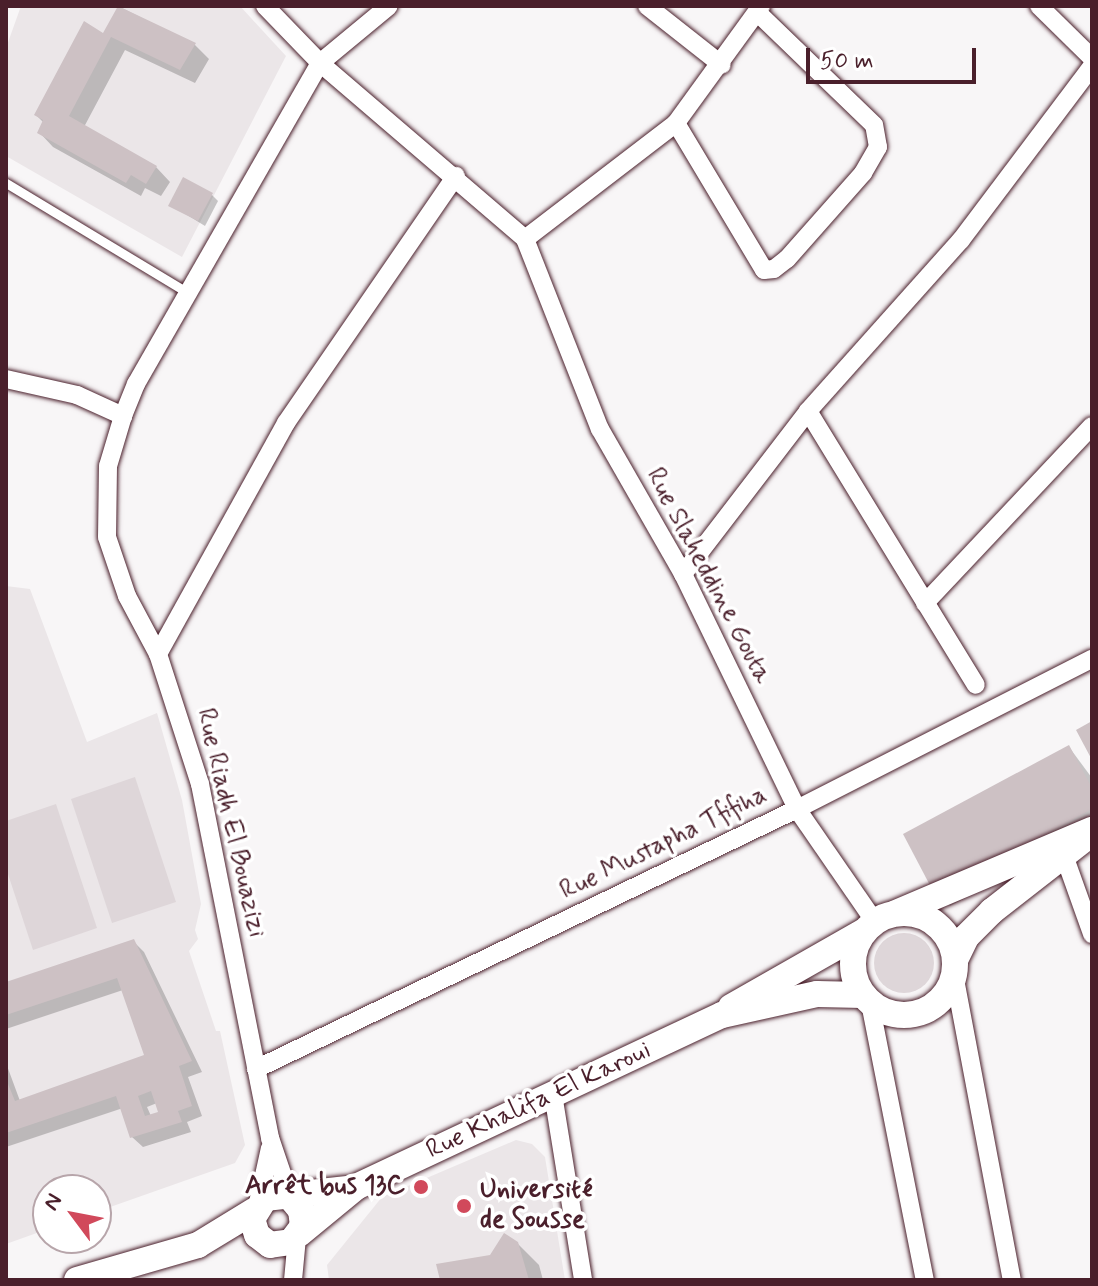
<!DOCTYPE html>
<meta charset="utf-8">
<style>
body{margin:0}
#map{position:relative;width:1098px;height:1286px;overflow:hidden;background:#f8f6f7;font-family:Mynerve,sans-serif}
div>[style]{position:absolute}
.built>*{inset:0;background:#ebe6e8}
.green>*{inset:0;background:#ded6d9}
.round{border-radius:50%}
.shadow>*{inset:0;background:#0003}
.building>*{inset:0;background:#cdc1c4}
.roads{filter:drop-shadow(0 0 2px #4a1f2b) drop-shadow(0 0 2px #4a1f2b)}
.lane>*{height:9px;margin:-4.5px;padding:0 4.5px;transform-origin:4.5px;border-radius:4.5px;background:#fff}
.street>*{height:18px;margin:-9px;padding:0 9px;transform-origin:9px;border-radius:9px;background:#fff}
.secondary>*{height:26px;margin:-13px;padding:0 13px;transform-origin:13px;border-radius:13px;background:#fff}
.secondary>.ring{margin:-13px;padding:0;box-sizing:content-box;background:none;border:26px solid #fff;border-radius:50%}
.dots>*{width:22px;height:22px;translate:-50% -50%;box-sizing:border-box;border:4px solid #fff;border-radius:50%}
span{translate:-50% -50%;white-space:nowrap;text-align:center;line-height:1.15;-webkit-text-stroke:7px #fff;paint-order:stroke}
.street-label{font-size:26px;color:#4a1f2b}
.poi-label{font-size:26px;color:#4a1f2b;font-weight:700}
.right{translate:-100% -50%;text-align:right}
.left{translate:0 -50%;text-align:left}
.frame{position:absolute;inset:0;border:8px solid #4a1f2b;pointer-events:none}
.north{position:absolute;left:32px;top:1174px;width:80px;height:80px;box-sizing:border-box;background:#fff;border:2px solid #b7a5aa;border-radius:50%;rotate:302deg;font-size:22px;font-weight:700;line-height:32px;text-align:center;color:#4a1f2b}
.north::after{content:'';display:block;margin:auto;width:28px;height:36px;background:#d1495b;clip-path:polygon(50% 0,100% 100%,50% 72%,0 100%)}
.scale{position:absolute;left:806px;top:48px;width:170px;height:36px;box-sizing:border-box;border:4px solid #4a1f2b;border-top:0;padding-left:10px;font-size:24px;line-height:28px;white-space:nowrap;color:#4a1f2b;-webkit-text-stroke:6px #fff;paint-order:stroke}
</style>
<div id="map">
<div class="built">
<div style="clip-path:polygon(21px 6px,240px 6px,286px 56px,182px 257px,6px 156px,6px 48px)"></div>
<div style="clip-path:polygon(6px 586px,30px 589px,87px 742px,157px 713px,182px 800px,201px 904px,195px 930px,198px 939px,189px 951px,216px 1031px,220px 1031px,245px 1145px,235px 1163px,96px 1212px,96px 1190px,48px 1190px,48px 1229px,6px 1244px)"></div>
<div style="clip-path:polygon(516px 1140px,532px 1144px,545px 1157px,565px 1280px,329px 1280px,327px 1265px,382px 1197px)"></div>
</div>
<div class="green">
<div style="clip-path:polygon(135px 777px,176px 902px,112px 923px,71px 799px)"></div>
<div style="clip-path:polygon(56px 804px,97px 928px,33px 950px,6px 868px,6px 821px)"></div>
<div class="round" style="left:874px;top:933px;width:60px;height:60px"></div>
</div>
<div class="shadow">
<div style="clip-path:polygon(120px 7px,195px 45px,209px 59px,195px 83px,125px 50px,84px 127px,156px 167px,170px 182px,161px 196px,145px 188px,141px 196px,53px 147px,39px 132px,44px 123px,36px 115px,104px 36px)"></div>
<div style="clip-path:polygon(212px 195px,218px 201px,205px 226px,171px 205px)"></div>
<div style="clip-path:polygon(1069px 747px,1092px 778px,1092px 831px,950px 906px,936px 892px)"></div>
<div style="clip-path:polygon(evenodd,133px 941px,144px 952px,202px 1072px,188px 1077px,202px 1116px,187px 1122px,191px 1132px,143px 1147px,132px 1137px,123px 1108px,6px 1147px,6px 1063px,20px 1101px,146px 1056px,123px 990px,6px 1029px,6px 984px,133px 941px,157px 1103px,161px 1113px,151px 1116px,147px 1107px,157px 1103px)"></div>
<div style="clip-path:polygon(517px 1243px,539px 1265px,543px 1280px,442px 1280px)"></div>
</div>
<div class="building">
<div style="clip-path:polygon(118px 6px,196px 43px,180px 70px,111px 37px,69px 116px,157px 166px,146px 184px,131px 175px,126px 183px,37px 133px,43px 120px,34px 115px,84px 21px,103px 33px)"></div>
<div style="clip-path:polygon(183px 177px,213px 193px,198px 221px,168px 206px)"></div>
<div style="clip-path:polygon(1092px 721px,1092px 760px,1076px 730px)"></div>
<div style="clip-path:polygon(1069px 745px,1092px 788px,1092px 809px,934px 893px,903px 834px)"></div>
<div style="clip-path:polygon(evenodd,134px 939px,192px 1061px,179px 1066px,192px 1106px,178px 1111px,182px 1122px,130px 1138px,116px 1096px,6px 1133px,6px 1079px,15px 1101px,144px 1055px,117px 978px,6px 1015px,6px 982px,134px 939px,151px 1091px,158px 1112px,145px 1116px,138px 1096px,151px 1091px)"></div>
<div style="clip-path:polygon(504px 1233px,518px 1242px,529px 1280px,440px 1280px,436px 1264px,490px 1255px)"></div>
</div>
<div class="roads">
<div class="lane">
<div style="left:6px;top:183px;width:213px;rotate:31.1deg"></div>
</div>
<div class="street">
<div style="left:265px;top:6px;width:79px;rotate:46deg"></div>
<div style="left:320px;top:63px;width:89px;rotate:-39.6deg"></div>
<div style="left:647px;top:6px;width:95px;rotate:38.2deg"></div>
<div style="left:1039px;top:6px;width:74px;rotate:44.5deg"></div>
<div style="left:676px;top:123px;width:171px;rotate:59.1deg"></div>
<div style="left:764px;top:270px;width:10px;rotate:-6deg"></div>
<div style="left:774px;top:269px;width:16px;rotate:-38deg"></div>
<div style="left:787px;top:259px;width:115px;rotate:-48.5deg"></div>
<div style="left:863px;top:173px;width:30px;rotate:-60deg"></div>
<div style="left:878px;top:147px;width:22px;rotate:-100deg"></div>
<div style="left:874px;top:125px;width:161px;rotate:-136deg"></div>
<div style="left:525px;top:239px;width:204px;rotate:68.5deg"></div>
<div style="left:600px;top:429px;width:167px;rotate:60.2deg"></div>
<div style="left:683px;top:574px;width:261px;rotate:64.1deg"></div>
<div style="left:797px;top:809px;width:137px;rotate:55.4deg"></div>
<div style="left:6px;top:379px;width:73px;rotate:12.7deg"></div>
<div style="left:77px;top:395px;width:51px;rotate:24.5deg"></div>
<div style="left:123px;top:416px;width:52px;rotate:106.7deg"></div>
<div style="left:108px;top:466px;width:71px;rotate:90.8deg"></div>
<div style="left:107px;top:537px;width:62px;rotate:71.3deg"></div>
<div style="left:127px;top:596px;width:66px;rotate:61.9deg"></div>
<div style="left:158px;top:654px;width:137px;rotate:72.1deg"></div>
<div style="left:200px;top:784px;width:361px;rotate:78.8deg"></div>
<div style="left:270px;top:1138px;width:62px;rotate:71.3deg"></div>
<div style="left:808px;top:411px;width:321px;rotate:58.5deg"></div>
<div style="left:123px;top:416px;width:35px;rotate:-68deg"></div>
<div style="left:136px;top:384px;width:370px;rotate:-60.2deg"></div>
<div style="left:320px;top:63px;width:270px;rotate:40.6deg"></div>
<div style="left:525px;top:239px;width:190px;rotate:-37.5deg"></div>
<div style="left:676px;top:123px;width:145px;rotate:-54deg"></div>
<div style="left:683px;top:574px;width:205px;rotate:-52.5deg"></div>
<div style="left:808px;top:411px;width:229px;rotate:-48.2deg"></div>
<div style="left:961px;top:240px;width:218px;rotate:-53deg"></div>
<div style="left:925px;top:603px;width:243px;rotate:-46.7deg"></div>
<div style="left:158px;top:654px;width:264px;rotate:-61deg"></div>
<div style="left:286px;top:423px;width:300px;rotate:-55.5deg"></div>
<div style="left:1065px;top:858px;width:81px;rotate:70.4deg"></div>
<div style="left:954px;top:974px;width:311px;rotate:79.3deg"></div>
<div style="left:870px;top:1003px;width:282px;rotate:78.8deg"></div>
<div style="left:256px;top:1069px;width:600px;rotate:-25.67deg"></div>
<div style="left:797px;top:809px;width:331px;rotate:-27deg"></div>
<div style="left:553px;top:1094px;width:188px;rotate:80.8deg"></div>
<div style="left:258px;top:1203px;width:56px;rotate:-77.7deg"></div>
<div style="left:293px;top:1280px;width:42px;rotate:-84.6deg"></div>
</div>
<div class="secondary">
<div style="left:896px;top:913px;width:213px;rotate:-23deg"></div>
<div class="ring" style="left:853px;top:913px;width:76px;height:76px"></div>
<div style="left:955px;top:960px;width:25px;rotate:-64deg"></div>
<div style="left:966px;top:937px;width:37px;rotate:-45deg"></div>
<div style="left:992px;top:911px;width:122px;rotate:-38deg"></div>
<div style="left:731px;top:1007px;width:152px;rotate:-29.6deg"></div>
<div style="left:290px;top:1197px;width:17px;rotate:50deg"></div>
<div style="left:301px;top:1210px;width:16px;rotate:83deg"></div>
<div style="left:303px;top:1226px;width:20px;rotate:127deg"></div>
<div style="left:291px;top:1242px;width:21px;rotate:172deg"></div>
<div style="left:270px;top:1245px;width:16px;rotate:-142deg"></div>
<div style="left:257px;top:1235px;width:17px;rotate:-107deg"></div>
<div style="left:252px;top:1219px;width:25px;rotate:-58deg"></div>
<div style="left:265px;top:1198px;width:83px;rotate:-6.2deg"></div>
<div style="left:299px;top:1234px;width:74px;rotate:-39.5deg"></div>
<div style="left:356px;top:1187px;width:404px;rotate:-25.2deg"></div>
<div style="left:722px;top:1015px;width:97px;rotate:-12.5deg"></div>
<div style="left:817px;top:994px;width:46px;rotate:1.2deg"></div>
<div style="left:77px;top:1280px;width:126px;rotate:-16.1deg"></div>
<div style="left:198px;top:1245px;width:66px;rotate:-31.3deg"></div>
</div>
</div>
<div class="dots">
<div style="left:421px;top:1187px;background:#d1495b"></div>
<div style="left:464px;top:1206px;background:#d1495b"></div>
</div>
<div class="street-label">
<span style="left:708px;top:576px;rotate:62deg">Rue Slaheddine Gouta</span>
<span style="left:230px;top:823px;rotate:77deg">Rue Riadh El Bouazizi</span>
<span style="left:664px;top:844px;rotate:-26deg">Rue Mustapha Tfifiha</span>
<span style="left:539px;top:1101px;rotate:-25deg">Rue Khalifa El Karoui</span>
</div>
<div class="poi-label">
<span class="right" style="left:405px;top:1187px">Arrêt bus 13C</span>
<span class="left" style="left:480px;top:1206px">Université<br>de Sousse</span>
</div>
<div class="frame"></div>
<div class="north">N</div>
<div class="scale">50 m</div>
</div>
